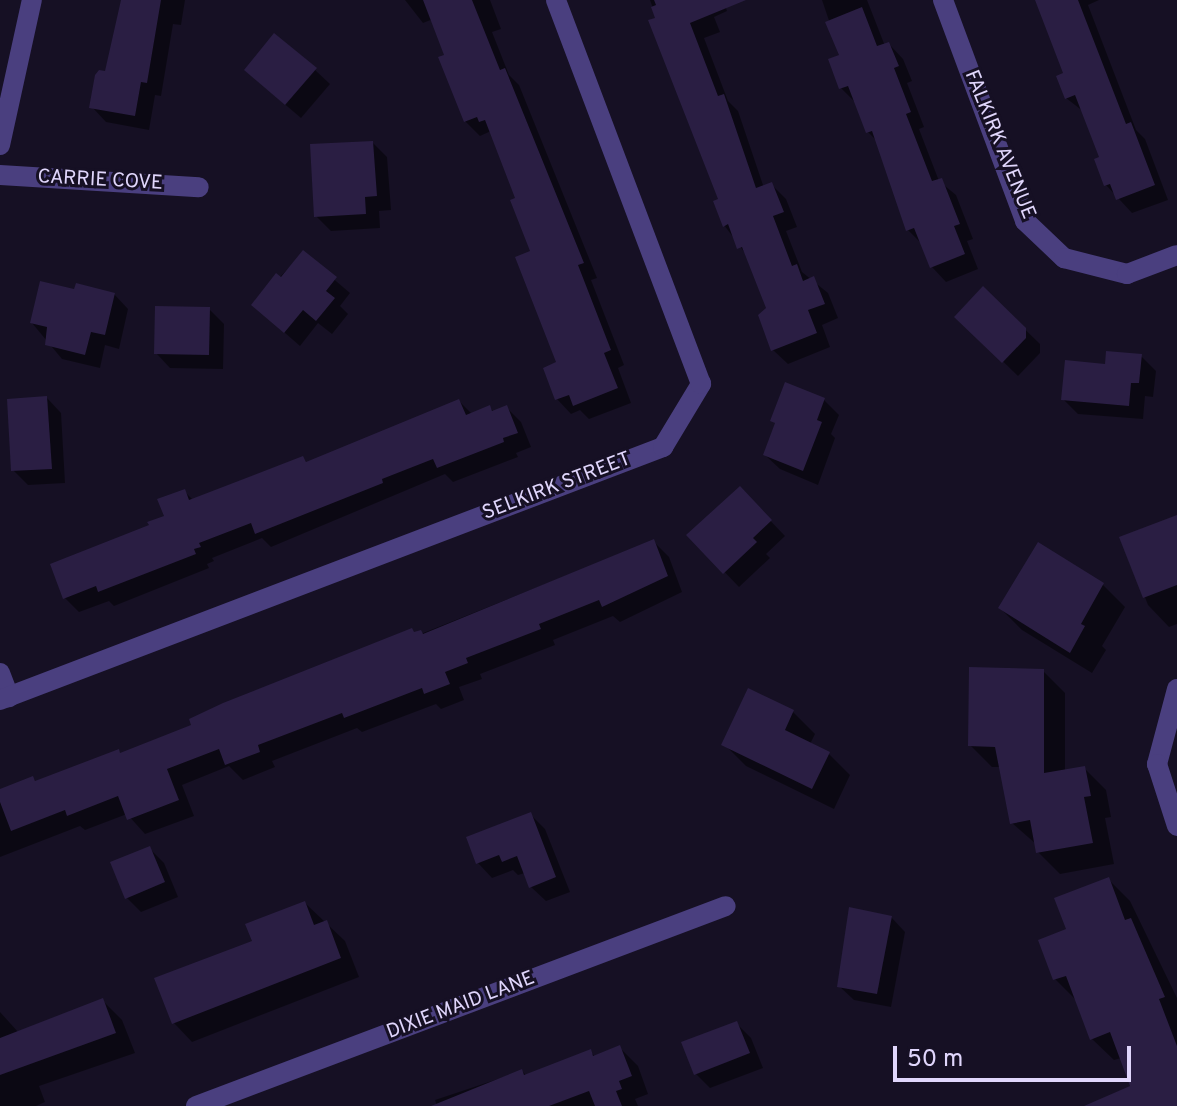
<!DOCTYPE html>
<style>
body{margin:0}
#map{position:relative;width:1177px;height:1106px;overflow:hidden;background:#161024;font-family:Overpass,sans-serif}
div>[style]{position:absolute}
.shadow>*{inset:0;background:#0007}
.building>*{inset:0;background:#2a1e43}
.minor>*{height:20px;margin:-10px;padding:0 10px;transform-origin:10px;border-radius:10px;background:#4a3f7f}
span{translate:-50% -50%;white-space:nowrap;text-align:center;line-height:1.15;-webkit-text-stroke:6px #161024;paint-order:stroke}
.street-label{font-size:20px;color:#e0d6fc}
.scale{position:absolute;left:893px;top:1046px;width:238px;height:36px;box-sizing:border-box;border:4px solid #e0d6fc;border-top:0;padding-left:10px;font-size:24px;line-height:28px;white-space:nowrap;color:#e0d6fc;-webkit-text-stroke:6px #161024;paint-order:stroke}
</style>
<div id="map">
<div class="shadow">
<div style="clip-path:polygon(123px 0,185px 0,181px 25px,173px 24px,161px 96px,155px 95px,149px 130px,106px 122px,92px 107px,106px 73px)"></div>
<div style="clip-path:polygon(405px 0,490px 0,501px 29px,492px 32px,509px 75px,519px 85px,597px 278px,591px 280px,624px 365px,618px 368px,631px 403px,589px 419px,580px 410px,571px 414px,557px 399px,559px 364px,518px 199px,491px 131px,480px 136px,465px 121px,433px 19px,423px 23px)"></div>
<div style="clip-path:polygon(650px 0,723px 0,727px 11px,714px 17px,720px 32px,704px 38px,728px 101px,738px 111px,764px 188px,772px 185px,786px 199px,797px 227px,786px 231px,802px 272px,828px 293px,838px 318px,822px 325px,830px 347px,788px 364px,773px 350px,768px 308px,748px 257px,724px 225px,721px 200px)"></div>
<div style="clip-path:polygon(822px 0,867px 0,885px 46px,889px 44px,903px 59px,912px 81px,907px 83px,924px 127px,919px 129px,939px 181px,956px 195px,973px 239px,967px 241px,978px 269px,946px 282px,932px 267px,923px 245px,908px 230px,877px 141px,868px 132px,856px 103px,841px 88px,841px 56px)"></div>
<div style="clip-path:polygon(1036px 0,1099px 0,1088px 5px,1136px 130px,1145px 139px,1168px 200px,1132px 213px,1106px 185px,1101px 158px,1084px 112px,1066px 98px,1065px 74px)"></div>
<div style="clip-path:polygon(315px 70px,330px 84px,301px 118px,261px 84px)"></div>
<div style="clip-path:polygon(373px 143px,387px 157px,391px 210px,379px 211px,380px 228px,331px 231px,316px 216px)"></div>
<div style="clip-path:polygon(303px 253px,350px 293px,340px 306px,348px 314px,332px 334px,318px 323px,300px 346px,253px 305px)"></div>
<div style="clip-path:polygon(983px 289px,1040px 344px,1040px 353px,1018px 376px,957px 317px)"></div>
<div style="clip-path:polygon(75px 292px,114px 294px,128px 309px,119px 349px,105px 345px,100px 368px,62px 359px,32px 323px)"></div>
<div style="clip-path:polygon(209px 309px,224px 324px,223px 369px,170px 368px,156px 353px)"></div>
<div style="clip-path:polygon(1141px 356px,1156px 371px,1153px 397px,1145px 396px,1143px 419px,1078px 414px,1063px 399px,1107px 366px)"></div>
<div style="clip-path:polygon(786px 385px,824px 400px,839px 415px,831px 434px,835px 438px,818px 485px,780px 469px,765px 455px,777px 425px,772px 420px)"></div>
<div style="clip-path:polygon(47px 398px,61px 413px,65px 483px,28px 485px,13px 470px)"></div>
<div style="clip-path:polygon(459px 401px,472px 414px,490px 408px,494px 412px,507px 408px,521px 422px,531px 447px,516px 453px,518px 457px,453px 482px,445px 474px,271px 547px,262px 538px,212px 558px,214px 561px,207px 564px,209px 568px,114px 606px,109px 601px,79px 612px,65px 598px,166px 517px,184px 491px,193px 500px,303px 458px,308px 464px)"></div>
<div style="clip-path:polygon(740px 489px,785px 536px,766px 554px,770px 558px,739px 587px,689px 535px)"></div>
<div style="clip-path:polygon(1177px 517px,1177px 624px,1169px 627px,1148px 605px,1122px 538px)"></div>
<div style="clip-path:polygon(653px 541px,669px 557px,682px 592px,620px 622px,613px 616px,553px 640px,555px 645px,480px 674px,482px 679px,459px 687px,464px 700px,441px 709px,436px 704px,362px 732px,357px 728px,272px 761px,275px 767px,243px 780px,229px 766px,182px 785px,194px 816px,145px 834px,127px 814px,85px 830px,80px 826px,0 857px,0 791px,33px 778px,37px 783px,121px 754px)"></div>
<div style="clip-path:polygon(1038px 545px,1103px 585px,1125px 607px,1102px 646px,1106px 650px,1092px 673px,1022px 630px,1000px 608px)"></div>
<div style="clip-path:polygon(1043px 671px,1065px 693px,1065px 772px,1084px 768px,1106px 790px,1111px 817px,1105px 818px,1114px 864px,1060px 874px,1038px 852px,1036px 844px,1012px 823px,1001px 767px,992px 767px,970px 745px)"></div>
<div style="clip-path:polygon(749px 691px,793px 712px,815px 734px,810px 744px,828px 753px,850px 775px,834px 809px,746px 766px,724px 744px)"></div>
<div style="clip-path:polygon(530px 814px,545px 829px,570px 892px,546px 901px,531px 887px,525px 873px,518px 875px,513px 870px,492px 878px,478px 863px)"></div>
<div style="clip-path:polygon(149px 848px,164px 863px,178px 897px,141px 912px,127px 898px)"></div>
<div style="clip-path:polygon(1108px 879px,1130px 901px,1177px 998px,1177px 1106px,1121px 1106px,1133px 1087px,1121px 1058px,1114px 1060px,1092px 1039px,1078px 1002px,1055px 979px,1069px 930px)"></div>
<div style="clip-path:polygon(305px 903px,345px 941px,359px 977px,192px 1042px,174px 1023px,255px 942px)"></div>
<div style="clip-path:polygon(891px 917px,905px 932px,891px 1007px,854px 1000px,839px 986px)"></div>
<div style="clip-path:polygon(102px 1000px,122px 1020px,135px 1053px,39px 1086px,45px 1102px,36px 1106px,0 1106px,0 1012px,19px 1033px)"></div>
<div style="clip-path:polygon(736px 1023px,751px 1038px,763px 1068px,710px 1088px,696px 1074px)"></div>
<div style="clip-path:polygon(620px 1048px,638px 1066px,648px 1094px,635px 1099px,638px 1106px,437px 1106px,435px 1100px,522px 1071px,527px 1076px,590px 1052px,596px 1057px)"></div>
</div>
<div class="building">
<div style="clip-path:polygon(121px 0,161px 0,147px 83px,141px 82px,135px 116px,89px 108px,95px 75px,99px 70px,105px 71px)"></div>
<div style="clip-path:polygon(423px 0,472px 0,500px 70px,505px 68px,584px 263px,578px 265px,611px 350px,604px 353px,618px 388px,573px 406px,569px 395px,555px 400px,543px 368px,556px 362px,515px 257px,530px 251px,510px 200px,515px 198px,485px 120px,479px 122px,477px 117px,464px 122px,438px 57px,444px 55px)"></div>
<div style="clip-path:polygon(654px 0,746px 0,690px 23px,718px 96px,724px 94px,756px 188px,772px 182px,784px 212px,773px 216px,792px 266px,797px 264px,803px 281px,814px 276px,825px 304px,808px 310px,817px 333px,771px 351px,758px 315px,766px 308px,742px 247px,737px 249px,728px 224px,723px 227px,713px 201px,718px 199px,648px 20px,655px 18px,651px 7px,656px 5px)"></div>
<div style="clip-path:polygon(1035px 0,1078px 0,1126px 124px,1131px 122px,1155px 185px,1116px 200px,1110px 184px,1104px 186px,1094px 159px,1099px 157px,1075px 95px,1065px 99px,1056px 76px,1063px 73px)"></div>
<div style="clip-path:polygon(862px 7px,877px 46px,889px 42px,899px 66px,894px 68px,911px 112px,906px 114px,932px 181px,942px 178px,960px 224px,954px 226px,965px 254px,930px 268px,914px 228px,906px 231px,872px 131px,866px 133px,848px 86px,839px 89px,828px 59px,839px 55px,825px 22px)"></div>
<div style="clip-path:polygon(274px 33px,317px 68px,285px 105px,244px 70px)"></div>
<div style="clip-path:polygon(373px 141px,377px 196px,365px 197px,366px 214px,314px 217px,310px 144px)"></div>
<div style="clip-path:polygon(303px 250px,337px 277px,326px 291px,335px 298px,316px 321px,303px 310px,284px 333px,251px 305px,276px 273px,281px 277px)"></div>
<div style="clip-path:polygon(40px 281px,74px 289px,76px 283px,115px 293px,105px 335px,91px 332px,85px 355px,45px 345px,47px 327px,30px 323px)"></div>
<div style="clip-path:polygon(983px 286px,1026px 328px,1026px 338px,1002px 363px,954px 317px)"></div>
<div style="clip-path:polygon(155px 306px,210px 307px,209px 355px,154px 354px)"></div>
<div style="clip-path:polygon(1106px 351px,1142px 354px,1139px 383px,1131px 383px,1129px 406px,1061px 400px,1065px 360px,1105px 364px)"></div>
<div style="clip-path:polygon(785px 382px,825px 398px,817px 420px,822px 422px,803px 471px,763px 455px,775px 423px,770px 421px)"></div>
<div style="clip-path:polygon(47px 396px,52px 469px,11px 471px,7px 399px)"></div>
<div style="clip-path:polygon(459px 399px,466px 415px,490px 405px,492px 411px,507px 405px,518px 433px,503px 438px,504px 442px,437px 468px,433px 459px,382px 479px,383px 483px,255px 534px,251px 523px,199px 543px,201px 547px,194px 549px,196px 554px,98px 592px,96px 586px,63px 599px,50px 564px,149px 525px,147px 522px,164px 516px,157px 499px,185px 489px,189px 500px,303px 456px,306px 462px)"></div>
<div style="clip-path:polygon(740px 486px,772px 520px,753px 538px,757px 542px,723px 574px,686px 535px)"></div>
<div style="clip-path:polygon(1177px 515px,1177px 585px,1143px 598px,1119px 537px)"></div>
<div style="clip-path:polygon(654px 539px,668px 576px,602px 607px,599px 600px,539px 624px,541px 629px,466px 658px,468px 663px,445px 672px,450px 684px,424px 694px,422px 688px,344px 718px,342px 713px,258px 745px,260px 752px,225px 765px,219px 749px,167px 769px,179px 800px,127px 820px,118px 796px,67px 816px,65px 810px,11px 831px,0 802px,0 789px,33px 776px,35px 781px,119px 749px,120px 753px,191px 725px,189px 719px,223px 703px,412px 628px,414px 632px,421px 630px,423px 634px)"></div>
<div style="clip-path:polygon(1038px 542px,1104px 583px,1081px 624px,1085px 626px,1070px 653px,998px 608px)"></div>
<div style="clip-path:polygon(969px 667px,1044px 669px,1044px 773px,1085px 766px,1091px 796px,1084px 797px,1093px 843px,1036px 853px,1030px 820px,1010px 824px,995px 747px,968px 746px)"></div>
<div style="clip-path:polygon(748px 688px,794px 710px,785px 730px,830px 752px,812px 789px,721px 745px)"></div>
<div style="clip-path:polygon(531px 812px,556px 877px,529px 888px,517px 856px,502px 862px,499px 855px,476px 864px,466px 837px)"></div>
<div style="clip-path:polygon(150px 846px,165px 882px,125px 899px,110px 862px)"></div>
<div style="clip-path:polygon(1109px 877px,1125px 920px,1131px 918px,1165px 997px,1159px 999px,1177px 1046px,1177px 1106px,1084px 1106px,1130px 1086px,1110px 1032px,1090px 1040px,1066px 976px,1053px 980px,1038px 940px,1066px 929px,1054px 898px)"></div>
<div style="clip-path:polygon(305px 901px,314px 925px,327px 920px,341px 958px,172px 1024px,154px 978px,252px 941px,245px 924px)"></div>
<div style="clip-path:polygon(849px 907px,892px 916px,877px 994px,837px 987px)"></div>
<div style="clip-path:polygon(103px 998px,116px 1033px,0 1075px,0 1038px)"></div>
<div style="clip-path:polygon(737px 1021px,750px 1053px,694px 1075px,681px 1042px)"></div>
<div style="clip-path:polygon(620px 1045px,632px 1076px,619px 1081px,622px 1089px,616px 1091px,622px 1106px,595px 1106px,589px 1091px,549px 1106px,431px 1106px,522px 1069px,524px 1075px,591px 1049px,593px 1056px)"></div>
</div>
<div class="minor">
<div style="left:943px;top:0;width:236px;rotate:69.6deg"></div>
<div style="left:1025px;top:221px;width:54px;rotate:43.5deg"></div>
<div style="left:1064px;top:258px;width:65px;rotate:14.3deg"></div>
<div style="left:1127px;top:274px;width:53px;rotate:-20.8deg"></div>
<div style="left:0;top:145px;width:148px;rotate:-77.6deg"></div>
<div style="left:0;top:175px;width:199px;rotate:3.5deg"></div>
<div style="left:0;top:673px;width:26px;rotate:69deg"></div>
<div style="left:1177px;top:689px;width:78px;rotate:104.9deg"></div>
<div style="left:1157px;top:764px;width:65px;rotate:72.1deg"></div>
<div style="left:0;top:700px;width:710px;rotate:-20.89deg"></div>
<div style="left:663px;top:447px;width:74px;rotate:-58.9deg"></div>
<div style="left:701px;top:384px;width:410px;rotate:-110.7deg"></div>
<div style="left:196px;top:1106px;width:566px;rotate:-20.67deg"></div>
</div>
<div class="street-label">
<span style="left:999px;top:145px;rotate:68deg">FALKIRK AVENUE</span>
<span style="left:100px;top:181px;rotate:3deg">CARRIE COVE</span>
<span style="left:557px;top:487px;rotate:-21deg">SELKIRK STREET</span>
<span style="left:461px;top:1006px;rotate:-21deg">DIXIE MAID LANE</span>
</div>
<div class="scale">50 m</div>
</div>
